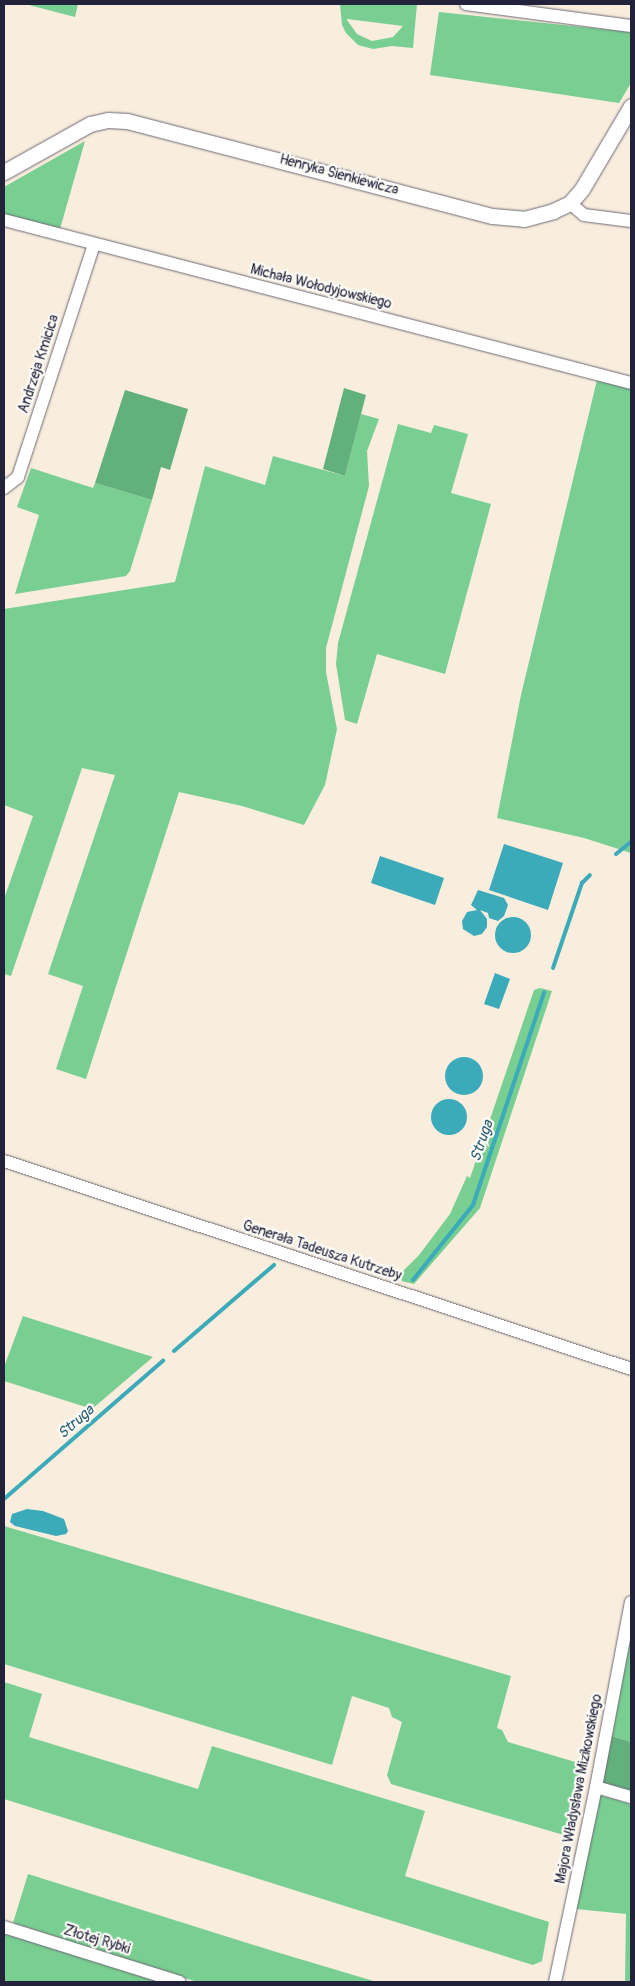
<!DOCTYPE html>
<meta charset="utf-8">
<style>
body{margin:0}
#map{position:relative;width:635px;height:1986px;overflow:hidden;background:#f9edde;font-family:Pangolin,sans-serif}
div>[style]{position:absolute}
.green>*{inset:0;background:#79ce92}
.forest>*{inset:0;background:#62b17c}
.water>*{inset:0;background:#3baab9}
.round{border-radius:50%}
.stream>*{height:4px;margin:-2px;padding:0 2px;transform-origin:2px;border-radius:2px;background:#3baab9}
.roads{filter:drop-shadow(0 0 1px #6d6974) drop-shadow(0 0 1px #6d6974)}
.minor>*{height:12px;margin:-6px;padding:0 6px;transform-origin:6px;border-radius:6px;background:#fff}
.tertiary>*{height:15px;margin:-7.5px;padding:0 7.5px;transform-origin:7.5px;border-radius:7.5px;background:#fff}
span{translate:-50% -50%;white-space:nowrap;text-align:center;line-height:1.15;-webkit-text-stroke:4.5px #fdfcf7;paint-order:stroke}
.street-label{font-size:14px;color:#22223b}
.water-label{font-size:15px;color:#2d5f74;font-style:italic}
.frame{position:absolute;inset:0;border:5px solid #22223b;pointer-events:none}
</style>
<div id="map">
<div class="green">
<div style="clip-path:polygon(25px 4px,78px 4px,75px 17px)"></div>
<div style="clip-path:polygon(evenodd,340px 4px,417px 4px,413px 48px,392px 46px,373px 49px,358px 45px,346px 33px,342px 25px,340px 4px,347px 20px,347px 19px,403px 26px,393px 37px,372px 41px,357px 34px,347px 20px)"></div>
<div style="clip-path:polygon(439px 12px,631px 32px,631px 83px,619px 103px,430px 75px)"></div>
<div style="clip-path:polygon(85px 141px,60px 229px,4px 215px,4px 187px)"></div>
<div style="clip-path:polygon(597px 380px,631px 388px,631px 853px,584px 838px,497px 818px,521px 695px)"></div>
<div style="clip-path:polygon(361px 414px,379px 419px,367px 451px,369px 486px,326px 648px,326px 672px,337px 729px,325px 785px,304px 825px,242px 806px,179px 792px,86px 1079px,56px 1069px,83px 986px,48px 974px,115px 775px,82px 768px,11px 976px,4px 974px,4px 899px,33px 816px,4px 805px,4px 609px,175px 582px,205px 466px,265px 485px,273px 456px,345px 476px)"></div>
<div style="clip-path:polygon(398px 424px,431px 433px,434px 425px,468px 434px,451px 493px,491px 504px,445px 674px,377px 654px,357px 724px,345px 720px,336px 664px,338px 643px)"></div>
<div style="clip-path:polygon(31px 468px,93px 488px,95px 483px,152px 500px,130px 571px,126px 576px,15px 594px,39px 515px,17px 507px)"></div>
<div style="clip-path:polygon(540px 988px,552px 991px,480px 1208px,414px 1284px,401px 1281px,404px 1270px,419px 1255px,450px 1214px,467px 1176px,470px 1178px,534px 990px)"></div>
<div style="clip-path:polygon(23px 1316px,29px 1318px,153px 1357px,92px 1409px,4px 1381px,4px 1367px)"></div>
<div style="clip-path:polygon(4px 1526px,511px 1676px,497px 1728px,502px 1730px,508px 1742px,582px 1764px,567px 1836px,391px 1784px,387px 1775px,402px 1722px,392px 1717px,389px 1708px,352px 1696px,332px 1765px,4px 1664px)"></div>
<div style="clip-path:polygon(631px 1635px,631px 1742px,612px 1736px)"></div>
<div style="clip-path:polygon(4px 1682px,42px 1694px,29px 1737px,198px 1789px,212px 1746px,425px 1811px,405px 1876px,549px 1922px,542px 1961px,533px 1965px,4px 1799px)"></div>
<div style="clip-path:polygon(600px 1795px,631px 1804px,631px 1982px,625px 1982px,626px 1914px,576px 1909px)"></div>
<div style="clip-path:polygon(28px 1874px,273px 1951px,377px 1982px,197px 1982px,13px 1923px)"></div>
<div style="clip-path:polygon(4px 1931px,164px 1982px,4px 1982px)"></div>
</div>
<div class="forest">
<div style="clip-path:polygon(344px 388px,366px 395px,345px 476px,323px 469px)"></div>
<div style="clip-path:polygon(125px 390px,188px 409px,170px 470px,161px 467px,152px 500px,95px 483px)"></div>
<div style="clip-path:polygon(612px 1736px,631px 1742px,631px 1794px,602px 1786px)"></div>
</div>
<div class="water">
<div style="clip-path:polygon(504px 844px,563px 863px,548px 910px,489px 890px)"></div>
<div style="clip-path:polygon(380px 856px,444px 878px,435px 905px,371px 883px)"></div>
<div style="clip-path:polygon(478px 890px,504px 898px,508px 905px,504px 916px,498px 921px,489px 918px,488px 913px,480px 910px,487px 919px,487px 927px,482px 934px,474px 936px,463px 929px,462px 921px,467px 912px,477px 910px,471px 905px)"></div>
<div class="round" style="left:495px;top:917px;width:36px;height:36px"></div>
<div style="clip-path:polygon(495px 973px,510px 979px,499px 1009px,484px 1004px)"></div>
<div class="round" style="left:445px;top:1057px;width:38px;height:38px"></div>
<div class="round" style="left:431px;top:1099px;width:36px;height:36px"></div>
<div style="clip-path:polygon(27px 1509px,43px 1511px,64px 1519px,68px 1531px,66px 1534px,56px 1536px,15px 1526px,10px 1522px,12px 1514px)"></div>
</div>
<div class="stream">
<div style="left:616px;top:854px;width:19px;rotate:-39deg"></div>
<div style="left:553px;top:968px;width:90px;rotate:-71.2deg"></div>
<div style="left:582px;top:883px;width:11px;rotate:-45deg"></div>
<div style="left:413px;top:1280px;width:96px;rotate:-51.3deg"></div>
<div style="left:473px;top:1205px;width:224px;rotate:-71.5deg"></div>
<div style="left:174px;top:1351px;width:132px;rotate:-40.7deg"></div>
<div style="left:4px;top:1499px;width:211px;rotate:-41deg"></div>
</div>
<div class="roads">
<div class="minor">
<div style="left:466px;top:4px;width:166px;rotate:7.6deg"></div>
<div style="left:570px;top:203px;width:18px;rotate:41deg"></div>
<div style="left:584px;top:215px;width:47px;rotate:7.3deg"></div>
<div style="left:4px;top:220px;width:648px;rotate:14.57deg"></div>
<div style="left:4px;top:488px;width:18px;rotate:-38deg"></div>
<div style="left:18px;top:477px;width:245px;rotate:-71.9deg"></div>
<div style="left:4px;top:1161px;width:661px;rotate:18.35deg"></div>
<div style="left:596px;top:1787px;width:36px;rotate:16deg"></div>
<div style="left:4px;top:1927px;width:184px;rotate:17.4deg"></div>
<div style="left:555px;top:1982px;width:199px;rotate:-78.1deg"></div>
<div style="left:596px;top:1787px;width:188px;rotate:-79.3deg"></div>
</div>
<div class="tertiary">
<div style="left:4px;top:172px;width:98px;rotate:-29.2deg"></div>
<div style="left:90px;top:124px;width:18px;rotate:-13deg"></div>
<div style="left:108px;top:120px;width:19px;rotate:3deg"></div>
<div style="left:127px;top:121px;width:377px;rotate:14.6deg"></div>
<div style="left:492px;top:216px;width:32px;rotate:5deg"></div>
<div style="left:524px;top:219px;width:30px;rotate:-15deg"></div>
<div style="left:553px;top:211px;width:19px;rotate:-25deg"></div>
<div style="left:570px;top:203px;width:18px;rotate:-49deg"></div>
<div style="left:582px;top:189px;width:96px;rotate:-59.4deg"></div>
</div>
</div>
<div class="street-label">
<span style="left:339px;top:175px;rotate:15deg">Henryka Sienkiewicza</span>
<span style="left:321px;top:287px;rotate:14deg">Michała Wołodyjowskiego</span>
<span style="left:39px;top:364px;rotate:-72deg">Andrzeja Kmicica</span>
<span style="left:322px;top:1251px;rotate:18deg">Generała Tadeusza Kutrzeby</span>
<span style="left:579px;top:1789px;rotate:-79deg">Majora Władysława Mizikowskiego</span>
<span style="left:97px;top:1940px;rotate:17deg">Złotej Rybki</span>
</div>
<div class="water-label">
<span style="left:482px;top:1141px;rotate:-71deg">Struga</span>
<span style="left:76px;top:1422px;rotate:-41deg">Struga</span>
</div>
<div class="frame"></div>
</div>
